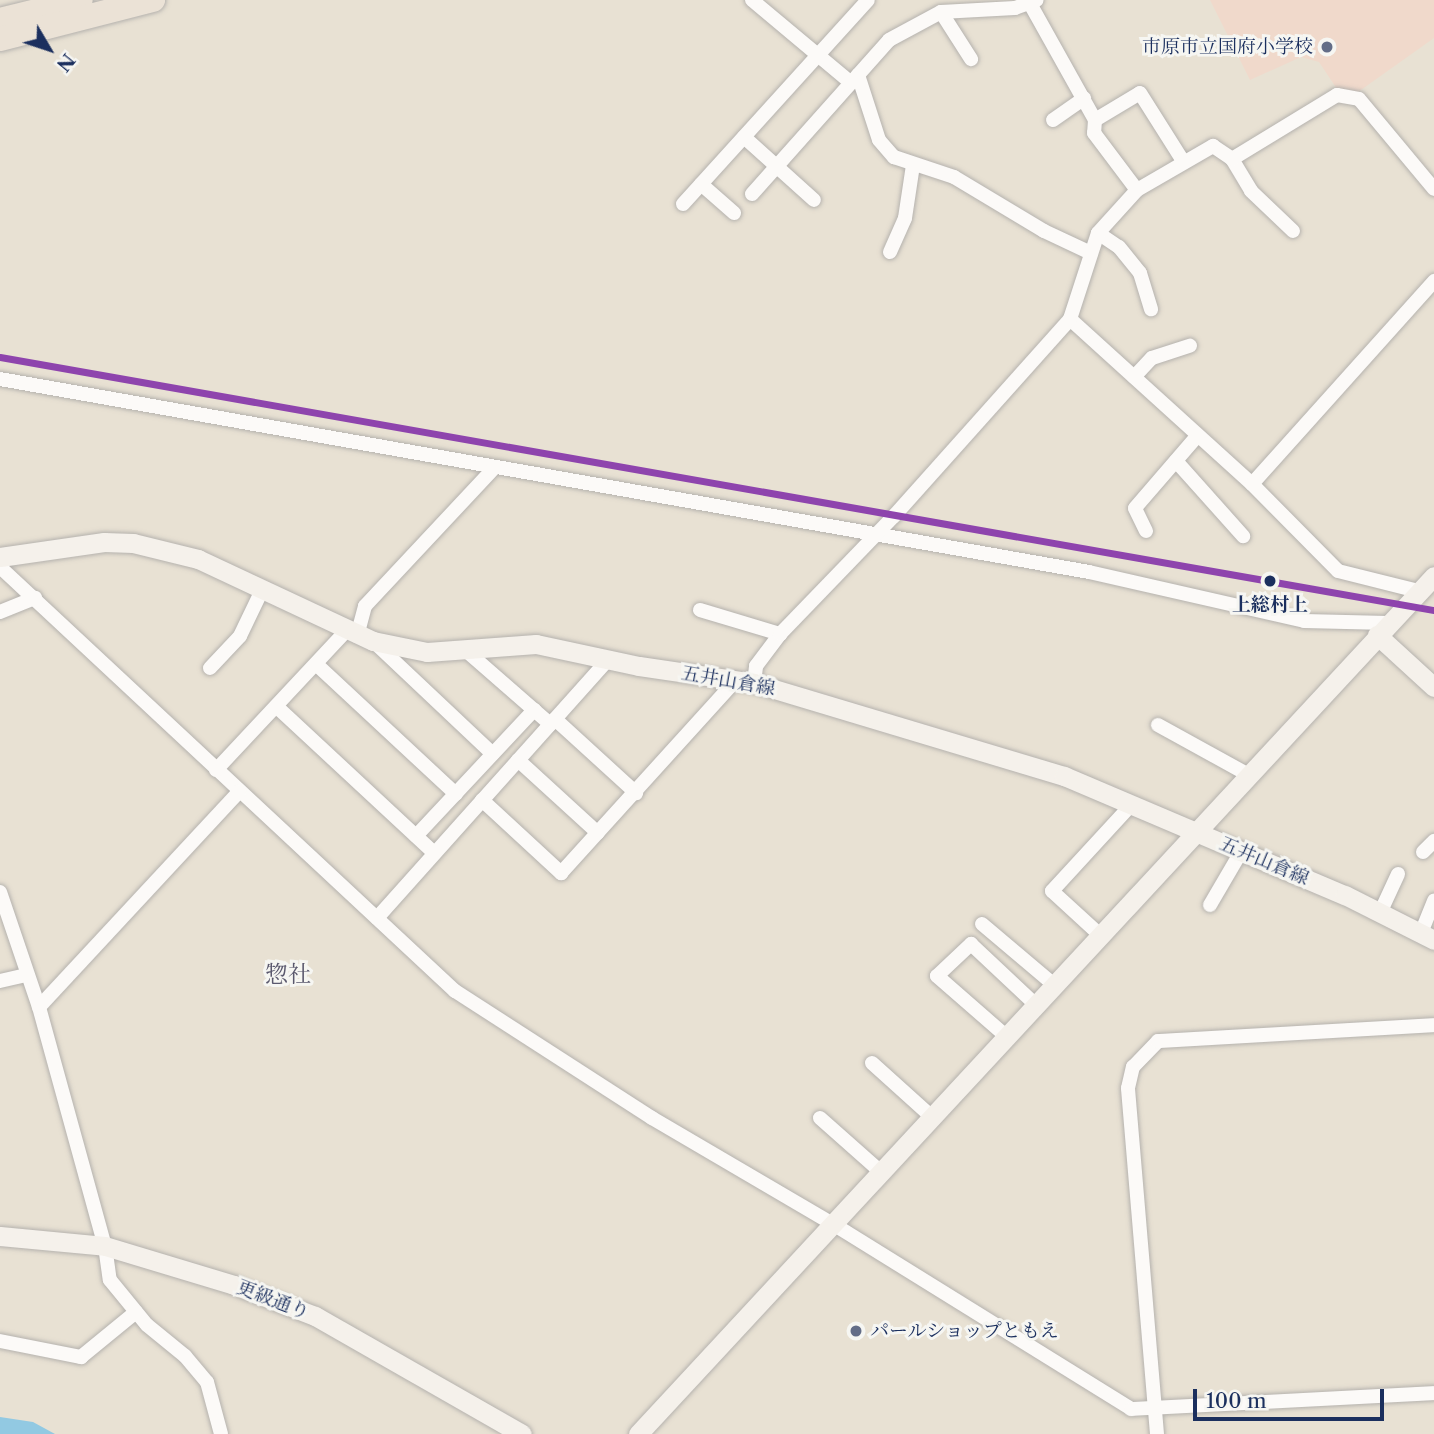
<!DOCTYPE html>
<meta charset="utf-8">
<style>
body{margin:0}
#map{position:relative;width:1434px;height:1434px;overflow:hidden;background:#e8e1d3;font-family:"Libre Caslon Text","Noto Serif JP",serif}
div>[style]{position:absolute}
.built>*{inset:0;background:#f0d9cb}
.water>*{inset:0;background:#92c9e2}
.roads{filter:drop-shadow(0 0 2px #b5b2ae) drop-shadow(0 0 2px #b5b2ae)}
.street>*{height:14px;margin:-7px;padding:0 7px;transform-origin:7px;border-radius:7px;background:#fcfaf8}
.secondary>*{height:19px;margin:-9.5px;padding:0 9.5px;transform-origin:9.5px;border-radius:9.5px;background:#f5f1eb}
.highway>*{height:24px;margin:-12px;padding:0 12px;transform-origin:12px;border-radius:12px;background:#ebe2d6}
.rail-1>*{height:7px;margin:-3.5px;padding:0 3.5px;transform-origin:3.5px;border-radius:3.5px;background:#8e44ad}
.dots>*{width:19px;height:19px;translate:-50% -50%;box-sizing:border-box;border:4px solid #f6f6f2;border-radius:50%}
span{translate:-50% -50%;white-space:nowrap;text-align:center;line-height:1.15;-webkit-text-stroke:6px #f6f6f2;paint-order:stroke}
.poi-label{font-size:19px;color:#1b2f5e}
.right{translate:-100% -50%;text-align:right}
.left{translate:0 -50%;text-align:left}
.stop-label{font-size:19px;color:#1b2f5e;font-weight:700}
.street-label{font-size:19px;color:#1b2f5e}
.quarter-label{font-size:23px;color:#5a586d}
.north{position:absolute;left:14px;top:14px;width:70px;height:70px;-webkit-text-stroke:5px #f6f6f2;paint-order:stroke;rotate:129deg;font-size:19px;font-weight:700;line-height:28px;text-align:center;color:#1b2f5e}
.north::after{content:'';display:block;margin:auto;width:24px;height:32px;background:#1b2f5e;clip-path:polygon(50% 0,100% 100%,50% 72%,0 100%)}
.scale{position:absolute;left:1193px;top:1389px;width:191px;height:32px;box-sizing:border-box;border:4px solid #1b2f5e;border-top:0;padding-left:9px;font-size:21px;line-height:24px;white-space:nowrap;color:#1b2f5e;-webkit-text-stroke:5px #f6f6f2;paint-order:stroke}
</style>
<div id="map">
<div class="built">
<div style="clip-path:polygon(1210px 0,1434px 0,1434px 38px,1358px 92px,1337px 89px,1319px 62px,1301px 57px,1250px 80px)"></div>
</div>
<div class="water">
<div style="clip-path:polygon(0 1417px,33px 1422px,55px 1434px,0 1434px)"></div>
</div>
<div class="roads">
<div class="street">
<div style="left:752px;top:0;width:126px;rotate:39.9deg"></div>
<div style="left:1028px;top:0;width:137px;rotate:60.8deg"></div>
<div style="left:1095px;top:120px;width:52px;rotate:-31deg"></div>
<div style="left:1140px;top:93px;width:80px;rotate:57.7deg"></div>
<div style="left:941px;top:12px;width:56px;rotate:57.4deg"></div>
<div style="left:858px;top:75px;width:68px;rotate:72.1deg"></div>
<div style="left:879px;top:140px;width:23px;rotate:49deg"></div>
<div style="left:894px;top:157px;width:63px;rotate:18.4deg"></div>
<div style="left:954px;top:177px;width:105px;rotate:31deg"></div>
<div style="left:1044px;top:231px;width:52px;rotate:25.1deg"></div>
<div style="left:1053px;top:120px;width:38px;rotate:-35deg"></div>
<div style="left:1095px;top:120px;width:13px;rotate:94deg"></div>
<div style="left:1094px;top:133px;width:71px;rotate:53deg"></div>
<div style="left:744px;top:137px;width:94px;rotate:42deg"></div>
<div style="left:1232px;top:159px;width:37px;rotate:59deg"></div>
<div style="left:1251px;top:191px;width:58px;rotate:43.6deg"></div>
<div style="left:701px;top:184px;width:44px;rotate:41.3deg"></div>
<div style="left:752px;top:194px;width:206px;rotate:-48.3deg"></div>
<div style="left:889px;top:40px;width:59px;rotate:-28.3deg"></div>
<div style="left:941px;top:12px;width:74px;rotate:-3.1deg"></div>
<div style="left:1015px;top:8px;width:23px;rotate:-20deg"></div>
<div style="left:683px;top:204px;width:275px;rotate:-47.8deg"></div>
<div style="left:1098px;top:233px;width:25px;rotate:34deg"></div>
<div style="left:1119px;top:247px;width:33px;rotate:51deg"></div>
<div style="left:1140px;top:273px;width:38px;rotate:73deg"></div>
<div style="left:890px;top:252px;width:37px;rotate:-66deg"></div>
<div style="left:905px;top:218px;width:54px;rotate:-81.4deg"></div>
<div style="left:1070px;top:319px;width:246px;rotate:42.2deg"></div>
<div style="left:1252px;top:484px;width:122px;rotate:45.3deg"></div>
<div style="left:1338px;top:571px;width:82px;rotate:14deg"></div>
<div style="left:1134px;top:377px;width:26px;rotate:-47deg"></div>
<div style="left:1152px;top:358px;width:40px;rotate:-18deg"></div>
<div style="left:0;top:379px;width:1106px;rotate:10.05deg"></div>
<div style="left:1089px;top:572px;width:221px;rotate:12.8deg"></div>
<div style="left:1304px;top:621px;width:84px;rotate:1.4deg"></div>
<div style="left:1176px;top:461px;width:101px;rotate:48.2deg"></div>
<div style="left:1252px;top:484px;width:273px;rotate:-48.1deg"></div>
<div style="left:1146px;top:531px;width:25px;rotate:-116deg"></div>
<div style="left:1135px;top:508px;width:96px;rotate:-49.2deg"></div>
<div style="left:0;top:567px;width:622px;rotate:42.98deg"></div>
<div style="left:455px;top:991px;width:234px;rotate:32.8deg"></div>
<div style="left:652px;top:1118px;width:210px;rotate:30.4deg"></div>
<div style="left:833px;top:1224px;width:351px;rotate:31.8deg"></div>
<div style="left:1131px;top:1409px;width:303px;rotate:-3deg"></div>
<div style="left:700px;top:610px;width:84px;rotate:16.7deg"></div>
<div style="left:0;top:612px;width:38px;rotate:-22deg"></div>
<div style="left:357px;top:636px;width:31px;rotate:-75deg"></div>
<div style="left:365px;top:606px;width:190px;rotate:-46.9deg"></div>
<div style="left:374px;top:642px;width:163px;rotate:43.3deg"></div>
<div style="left:463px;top:648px;width:116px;rotate:41.1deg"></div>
<div style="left:316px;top:664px;width:191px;rotate:42.9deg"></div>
<div style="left:210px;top:668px;width:44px;rotate:-46.8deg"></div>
<div style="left:240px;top:636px;width:51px;rotate:-64.4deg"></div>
<div style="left:754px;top:683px;width:17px;rotate:-83deg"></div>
<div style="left:756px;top:666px;width:40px;rotate:-53deg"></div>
<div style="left:780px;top:634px;width:164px;rotate:-46deg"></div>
<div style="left:894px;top:516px;width:264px;rotate:-48.2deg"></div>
<div style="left:1070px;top:319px;width:90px;rotate:-72deg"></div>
<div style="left:1098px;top:233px;width:58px;rotate:-47.8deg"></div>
<div style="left:1137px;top:190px;width:88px;rotate:-30.1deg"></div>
<div style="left:1213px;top:146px;width:23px;rotate:34deg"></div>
<div style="left:1232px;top:159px;width:123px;rotate:-31.4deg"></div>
<div style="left:1337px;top:95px;width:22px;rotate:10deg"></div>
<div style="left:1359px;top:99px;width:117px;rotate:50.2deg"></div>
<div style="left:277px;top:707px;width:214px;rotate:42.9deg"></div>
<div style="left:555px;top:719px;width:110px;rotate:42.4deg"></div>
<div style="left:1158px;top:725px;width:102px;rotate:28.8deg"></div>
<div style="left:518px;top:760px;width:108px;rotate:42.4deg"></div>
<div style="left:216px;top:770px;width:192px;rotate:-46.9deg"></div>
<div style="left:482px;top:800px;width:108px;rotate:42.7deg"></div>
<div style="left:561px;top:873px;width:262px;rotate:-47.8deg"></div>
<div style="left:416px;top:836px;width:173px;rotate:-46.9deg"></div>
<div style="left:1423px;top:852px;width:16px;rotate:-45deg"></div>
<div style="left:0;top:892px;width:121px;rotate:71.3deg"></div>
<div style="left:39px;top:1007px;width:248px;rotate:74.6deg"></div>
<div style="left:105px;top:1246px;width:34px;rotate:82deg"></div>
<div style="left:110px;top:1280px;width:58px;rotate:50.6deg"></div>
<div style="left:147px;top:1325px;width:49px;rotate:39.2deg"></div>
<div style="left:185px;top:1356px;width:34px;rotate:50deg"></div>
<div style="left:207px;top:1382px;width:54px;rotate:74.9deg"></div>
<div style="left:1210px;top:905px;width:61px;rotate:-59.7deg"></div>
<div style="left:1380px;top:913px;width:43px;rotate:-65.2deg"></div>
<div style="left:377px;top:918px;width:346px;rotate:-48.2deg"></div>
<div style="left:982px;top:924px;width:93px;rotate:40.2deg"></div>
<div style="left:1421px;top:933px;width:35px;rotate:-68deg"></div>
<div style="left:1100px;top:935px;width:65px;rotate:-137.5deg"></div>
<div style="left:1052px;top:891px;width:117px;rotate:-47.4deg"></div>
<div style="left:0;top:981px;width:28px;rotate:-13deg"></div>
<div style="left:39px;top:1007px;width:294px;rotate:-47.1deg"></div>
<div style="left:1007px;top:1037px;width:93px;rotate:-138.9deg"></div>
<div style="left:937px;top:976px;width:47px;rotate:-43.3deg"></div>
<div style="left:971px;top:944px;width:88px;rotate:43.2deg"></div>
<div style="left:872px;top:1063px;width:81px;rotate:42deg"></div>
<div style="left:820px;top:1118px;width:81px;rotate:41.5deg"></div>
<div style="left:0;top:1341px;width:83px;rotate:11.2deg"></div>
<div style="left:81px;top:1357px;width:71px;rotate:-39.3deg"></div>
<div style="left:1157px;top:1434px;width:347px;rotate:-94.8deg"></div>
<div style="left:1128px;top:1088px;width:22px;rotate:-77deg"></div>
<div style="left:1133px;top:1067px;width:36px;rotate:-46deg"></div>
<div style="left:1158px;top:1041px;width:276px;rotate:-3.3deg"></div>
</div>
<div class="secondary">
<div style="left:0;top:557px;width:105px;rotate:-8.2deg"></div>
<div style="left:104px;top:542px;width:29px;rotate:2deg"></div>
<div style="left:133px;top:543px;width:67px;rotate:13.8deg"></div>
<div style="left:198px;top:559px;width:193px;rotate:25.1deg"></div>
<div style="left:373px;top:641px;width:55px;rotate:11.5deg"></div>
<div style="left:427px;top:652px;width:109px;rotate:-4.2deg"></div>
<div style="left:536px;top:644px;width:105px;rotate:12.1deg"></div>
<div style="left:639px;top:666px;width:116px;rotate:8.4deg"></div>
<div style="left:754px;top:683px;width:324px;rotate:16.7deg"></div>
<div style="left:1064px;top:776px;width:305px;rotate:23deg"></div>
<div style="left:1345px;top:895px;width:100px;rotate:26.8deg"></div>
<div style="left:1377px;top:635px;width:77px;rotate:42.4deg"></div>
<div style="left:0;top:1236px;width:105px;rotate:5.4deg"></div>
<div style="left:105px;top:1246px;width:135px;rotate:16.8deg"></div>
<div style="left:234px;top:1285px;width:87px;rotate:20.9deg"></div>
<div style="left:315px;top:1316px;width:238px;rotate:29.7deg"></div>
<div style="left:638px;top:1434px;width:1170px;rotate:-47.15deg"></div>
</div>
<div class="highway">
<div style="left:0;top:20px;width:83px;rotate:-13.9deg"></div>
<div style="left:0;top:39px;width:158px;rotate:-14.3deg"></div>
</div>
</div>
<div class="rail-1">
<div style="left:0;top:357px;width:1456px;rotate:10.01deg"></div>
</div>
<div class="dots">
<div style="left:1327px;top:47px;background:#636d87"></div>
<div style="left:1270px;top:581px;background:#1b2f5e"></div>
<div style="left:856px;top:1331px;background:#636d87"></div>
</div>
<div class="poi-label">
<span class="right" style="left:1313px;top:47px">市原市立国府小学校</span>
<span class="left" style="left:870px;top:1331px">パールショップともえ</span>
</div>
<div class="stop-label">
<span style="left:1270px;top:605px">上総村上</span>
</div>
<div class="street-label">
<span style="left:728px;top:681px;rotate:10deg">五井山倉線</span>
<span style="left:1264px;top:861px;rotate:23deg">五井山倉線</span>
<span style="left:273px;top:1300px;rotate:21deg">更級通り</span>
</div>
<div class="quarter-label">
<span style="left:288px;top:974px">惣社</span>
</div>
<div class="north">N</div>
<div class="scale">100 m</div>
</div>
